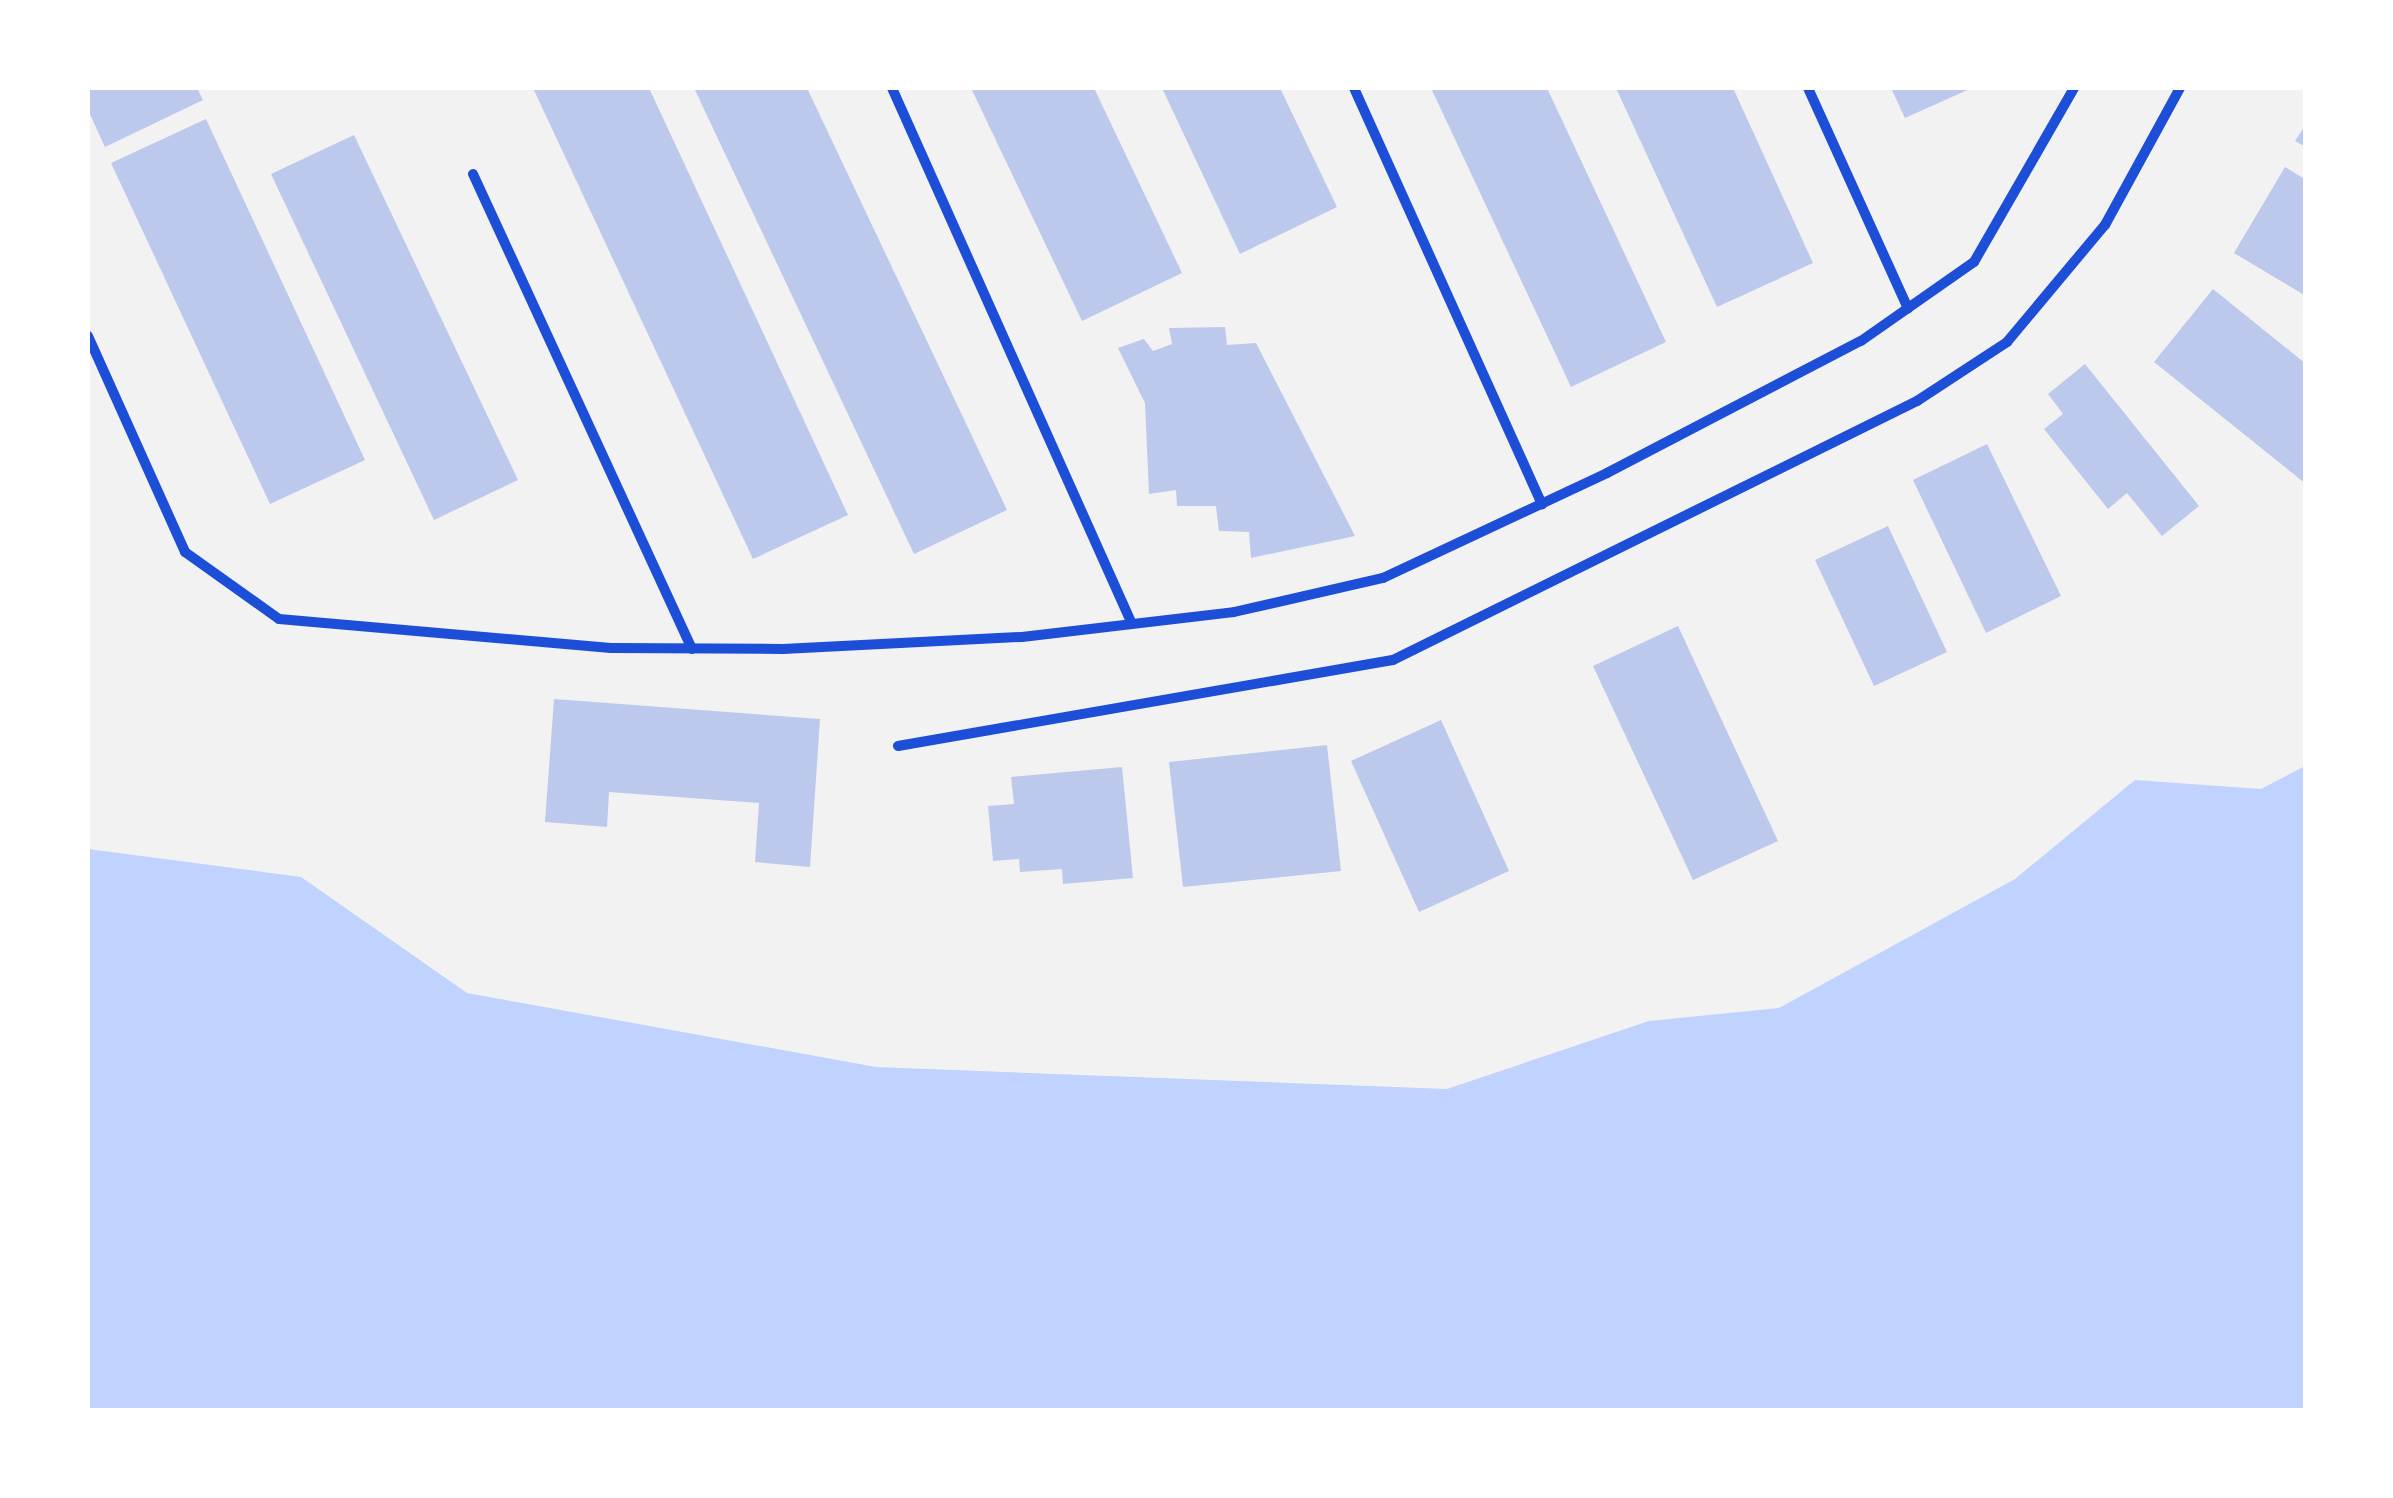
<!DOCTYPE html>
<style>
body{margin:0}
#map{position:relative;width:2393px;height:1498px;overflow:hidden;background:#f2f2f2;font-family:Signika,sans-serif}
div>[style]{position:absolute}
.water>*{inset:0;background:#bfd3fe}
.building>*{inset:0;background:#bdc9ec}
.minor>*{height:10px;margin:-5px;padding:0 5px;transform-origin:5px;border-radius:5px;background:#1d4ed8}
span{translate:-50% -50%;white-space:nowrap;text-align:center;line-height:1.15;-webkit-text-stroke:10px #fff;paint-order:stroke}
.frame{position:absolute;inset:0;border:90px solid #fff;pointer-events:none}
</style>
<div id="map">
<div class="water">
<div style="clip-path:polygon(2305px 766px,2305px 1410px,88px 1410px,88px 849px,301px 877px,467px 993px,876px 1067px,1447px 1089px,1649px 1021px,1779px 1008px,2015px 879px,2135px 780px,2261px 789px)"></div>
</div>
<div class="building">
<div style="clip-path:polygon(88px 88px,197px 88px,203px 100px,105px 147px,88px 110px)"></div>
<div style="clip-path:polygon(533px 88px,649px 88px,848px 515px,753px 559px)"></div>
<div style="clip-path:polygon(694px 88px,807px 88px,1007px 510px,914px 554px)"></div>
<div style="clip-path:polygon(971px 88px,1094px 88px,1182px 273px,1082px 321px)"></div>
<div style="clip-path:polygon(1162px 88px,1280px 88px,1337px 207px,1240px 254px)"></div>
<div style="clip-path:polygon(1431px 88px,1547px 88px,1666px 342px,1571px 387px)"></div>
<div style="clip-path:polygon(1616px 88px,1733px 88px,1813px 263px,1717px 307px)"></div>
<div style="clip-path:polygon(1891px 88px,1972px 88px,1905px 118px)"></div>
<div style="clip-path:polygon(206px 119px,365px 460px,270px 504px,111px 163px)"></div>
<div style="clip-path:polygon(2306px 124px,2306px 147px,2295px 141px)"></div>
<div style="clip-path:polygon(354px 135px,518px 480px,434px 520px,271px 174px)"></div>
<div style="clip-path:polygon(2285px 167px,2306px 180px,2306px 296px,2234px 253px)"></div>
<div style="clip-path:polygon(2213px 289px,2306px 364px,2306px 484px,2154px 362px)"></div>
<div style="clip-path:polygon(1225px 327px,1227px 345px,1256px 343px,1355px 536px,1251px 558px,1249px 532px,1219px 531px,1216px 506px,1177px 506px,1176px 490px,1149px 494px,1145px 403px,1118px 348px,1144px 339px,1153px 351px,1172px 344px,1169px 328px)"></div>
<div style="clip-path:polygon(2085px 364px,2199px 506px,2162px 536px,2127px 493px,2108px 509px,2044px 429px,2063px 414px,2048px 394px)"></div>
<div style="clip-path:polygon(1987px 444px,2061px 596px,1986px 633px,1913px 480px)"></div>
<div style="clip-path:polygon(1888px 526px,1947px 652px,1874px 686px,1815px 560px)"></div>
<div style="clip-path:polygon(1678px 626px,1778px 841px,1693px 880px,1593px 666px)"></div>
<div style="clip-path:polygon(554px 699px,820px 719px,810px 867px,755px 862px,759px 803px,609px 792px,607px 827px,545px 822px)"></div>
<div style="clip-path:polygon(1441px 720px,1509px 871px,1419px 912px,1351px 761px)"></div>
<div style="clip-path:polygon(1327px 745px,1341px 871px,1183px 887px,1169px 762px)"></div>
<div style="clip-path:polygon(1122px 767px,1133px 878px,1063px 884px,1062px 869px,1020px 872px,1019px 859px,993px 861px,988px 806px,1014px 804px,1011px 777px)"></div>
</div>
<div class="minor">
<div style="left:892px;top:88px;width:587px;rotate:65.88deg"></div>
<div style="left:1354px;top:88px;width:457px;rotate:65.7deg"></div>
<div style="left:1808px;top:88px;width:242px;rotate:65.6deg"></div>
<div style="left:473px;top:174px;width:523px;rotate:65.25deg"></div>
<div style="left:88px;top:336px;width:237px;rotate:65.8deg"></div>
<div style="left:185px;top:552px;width:115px;rotate:35.5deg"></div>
<div style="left:279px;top:619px;width:333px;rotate:5deg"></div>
<div style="left:611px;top:648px;width:172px;rotate:0.3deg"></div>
<div style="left:783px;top:649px;width:239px;rotate:-2.9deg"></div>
<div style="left:1022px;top:637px;width:213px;rotate:-6.7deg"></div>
<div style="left:1234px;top:612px;width:153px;rotate:-12.9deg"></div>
<div style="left:1383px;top:578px;width:247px;rotate:-25.1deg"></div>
<div style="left:1607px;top:473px;width:286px;rotate:-27.5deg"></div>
<div style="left:1861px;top:341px;width:138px;rotate:-35deg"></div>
<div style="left:1974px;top:262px;width:201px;rotate:-60.1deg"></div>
<div style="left:898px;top:746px;width:502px;rotate:-9.86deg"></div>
<div style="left:1393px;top:660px;width:585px;rotate:-26.3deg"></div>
<div style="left:1917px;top:401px;width:108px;rotate:-33.2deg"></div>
<div style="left:2007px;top:342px;width:153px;rotate:-50.1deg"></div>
<div style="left:2105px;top:225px;width:156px;rotate:-61.3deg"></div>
</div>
<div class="frame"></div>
</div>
